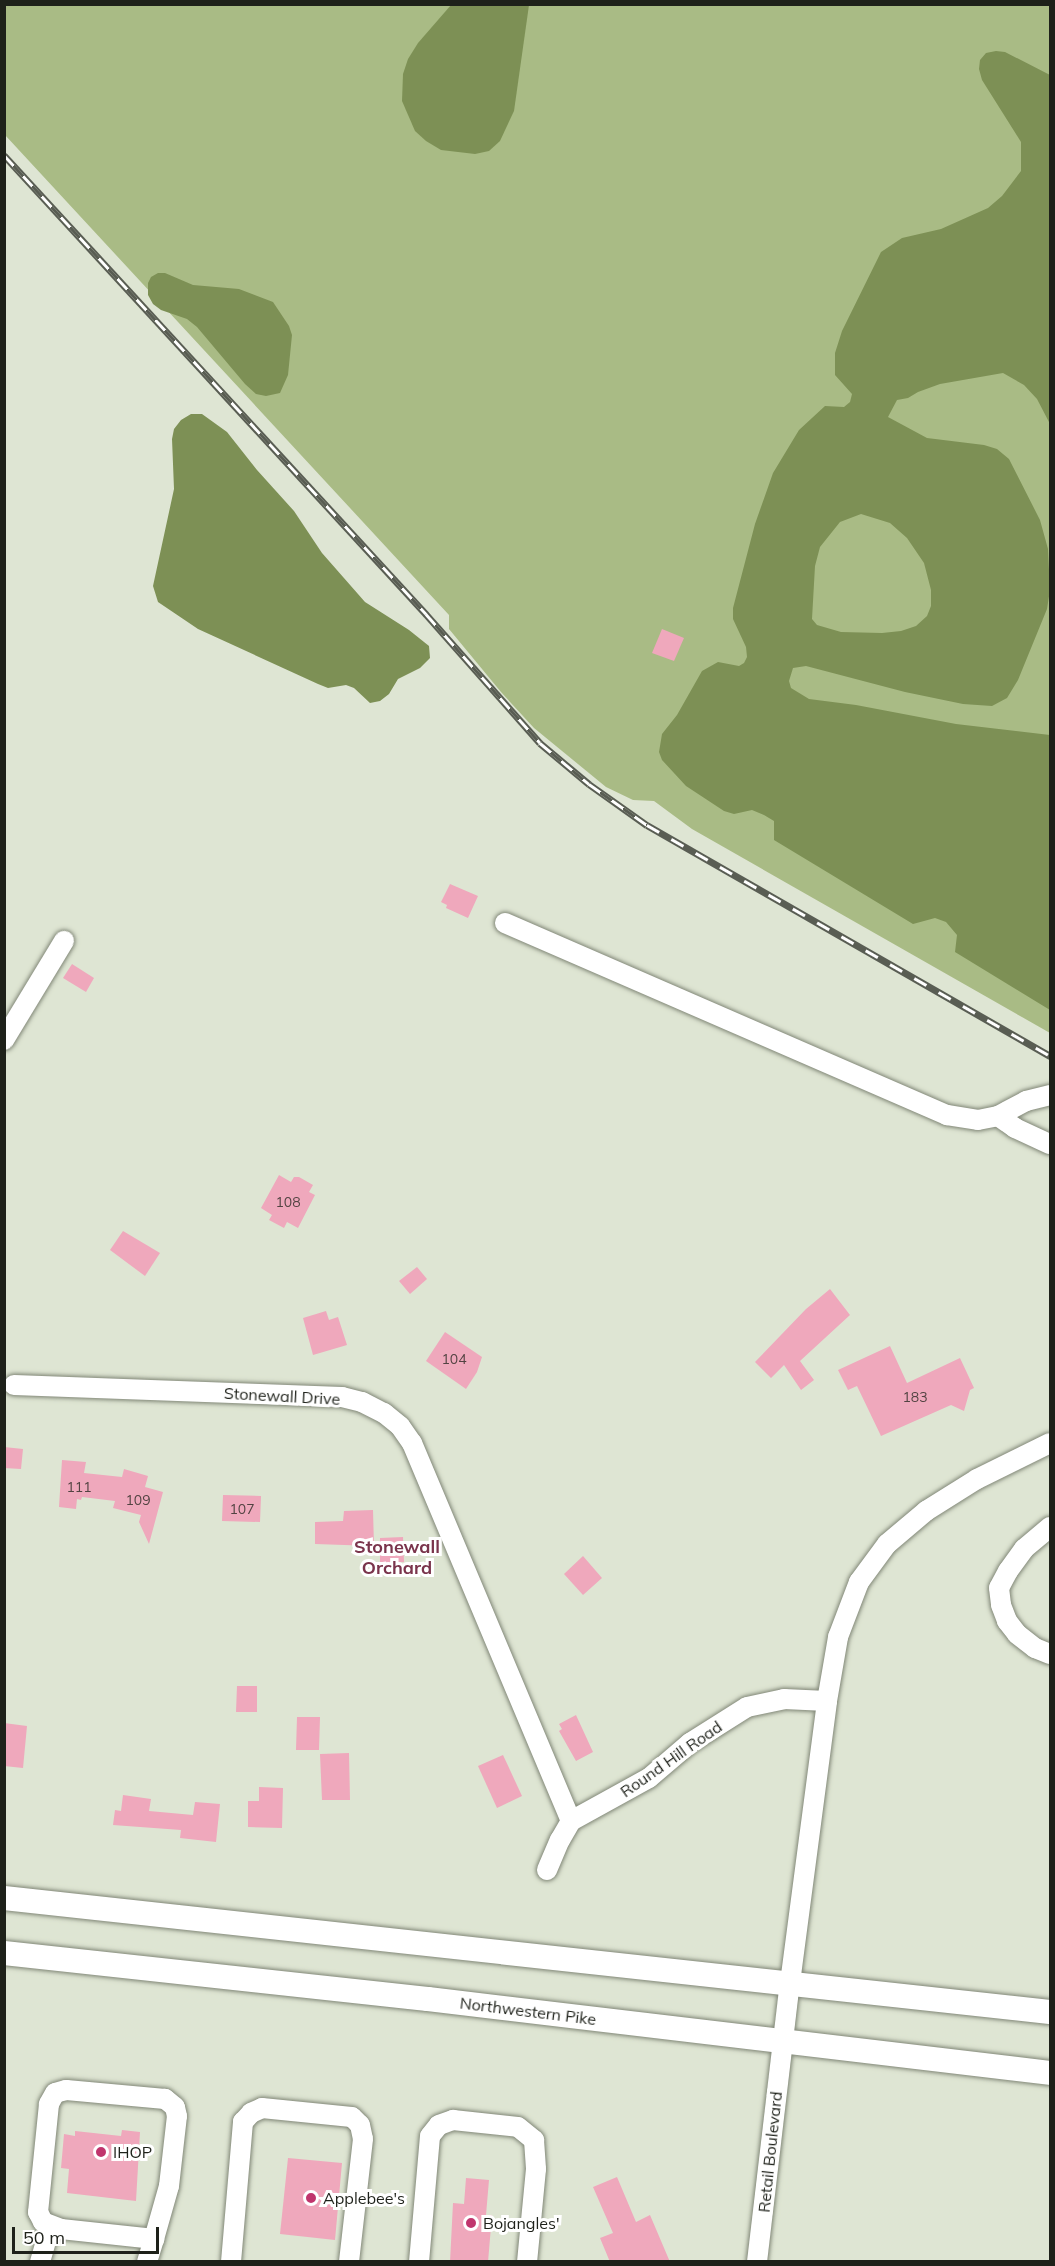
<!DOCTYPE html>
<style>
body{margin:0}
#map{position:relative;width:1055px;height:2266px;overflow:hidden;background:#dee5d3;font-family:Mulish,sans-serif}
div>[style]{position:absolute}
.green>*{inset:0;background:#a9bb85}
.water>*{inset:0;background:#7d9055}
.building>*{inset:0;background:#efa8bc}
.roads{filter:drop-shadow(0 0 2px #818777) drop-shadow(0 0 2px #818777)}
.minor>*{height:20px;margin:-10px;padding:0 10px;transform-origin:10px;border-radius:10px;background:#fff}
.major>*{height:24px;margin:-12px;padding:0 12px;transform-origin:12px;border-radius:12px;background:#fff}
.rail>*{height:7px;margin-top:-3.5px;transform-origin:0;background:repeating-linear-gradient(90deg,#fff 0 14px,#595d53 0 28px);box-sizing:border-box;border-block:2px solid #595d53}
.dots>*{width:16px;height:16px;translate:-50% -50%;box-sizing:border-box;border:3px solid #fff;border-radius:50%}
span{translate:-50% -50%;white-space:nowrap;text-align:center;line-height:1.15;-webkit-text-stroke:6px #fff;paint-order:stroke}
.number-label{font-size:14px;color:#524342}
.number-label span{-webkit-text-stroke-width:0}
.street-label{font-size:16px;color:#1e211a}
.poi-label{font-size:16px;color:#1e211a}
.left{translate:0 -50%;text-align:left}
.neighbourhood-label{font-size:18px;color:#7a344c;font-weight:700}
.frame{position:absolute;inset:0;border:6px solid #1e211a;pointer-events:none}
.scale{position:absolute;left:12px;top:2227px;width:147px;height:27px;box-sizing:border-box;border:3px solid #1e211a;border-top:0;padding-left:8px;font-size:18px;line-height:21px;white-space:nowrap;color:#1e211a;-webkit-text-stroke:4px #fff;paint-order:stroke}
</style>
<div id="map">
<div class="green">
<div style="clip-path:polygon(5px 5px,1050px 5px,1050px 1033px,692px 829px,654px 801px,633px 800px,606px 787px,534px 728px,501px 692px,449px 629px,449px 615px,5px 135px)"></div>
</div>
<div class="water">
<div style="clip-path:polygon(451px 5px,529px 5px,514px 111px,500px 141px,489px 151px,475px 154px,441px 150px,426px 141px,415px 131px,402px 101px,403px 74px,408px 59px,418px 43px)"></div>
<div style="clip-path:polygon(evenodd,996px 51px,1005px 52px,1050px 75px,1050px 424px,1037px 399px,1024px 385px,1003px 373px,940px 384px,918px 392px,908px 398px,897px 400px,888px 417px,927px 438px,984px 445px,997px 449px,1009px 459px,1040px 520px,1048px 549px,1050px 590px,1047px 609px,1018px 680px,1007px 698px,992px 706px,963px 704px,905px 692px,806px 666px,793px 668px,789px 681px,791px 688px,809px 699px,856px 705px,956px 724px,1050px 735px,1050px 1010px,955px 952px,957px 935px,946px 922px,935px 918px,913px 924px,774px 840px,774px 821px,764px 815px,752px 810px,734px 814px,724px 811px,686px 786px,662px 760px,659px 752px,662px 734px,677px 715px,702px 671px,718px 662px,739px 666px,744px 663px,747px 657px,746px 647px,733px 619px,733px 608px,755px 524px,773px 473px,799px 430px,825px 406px,844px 407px,850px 402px,852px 394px,835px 375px,835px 353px,842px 331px,881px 252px,902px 238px,941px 229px,988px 208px,1002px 196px,1021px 171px,1021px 142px,982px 80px,979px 69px,980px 60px,986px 53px,996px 51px,861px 514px,890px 523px,907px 538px,924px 563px,931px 590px,931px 606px,927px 616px,916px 626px,901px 631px,882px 633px,841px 632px,817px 625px,812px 619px,815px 566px,820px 547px,840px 522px,861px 514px)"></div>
<div style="clip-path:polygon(158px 273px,165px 273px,193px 285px,239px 289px,273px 302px,289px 326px,292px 335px,288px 375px,280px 393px,266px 396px,256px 394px,245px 384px,197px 327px,187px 319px,161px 310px,153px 304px,148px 295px,148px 283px,151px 277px)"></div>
<div style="clip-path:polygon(191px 414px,202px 414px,227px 432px,257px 470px,294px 511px,322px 553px,365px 602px,409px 630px,429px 646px,430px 658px,420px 668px,398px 679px,389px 694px,380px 701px,370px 703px,354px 688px,346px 685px,328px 688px,318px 684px,198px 629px,158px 602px,153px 586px,174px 489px,172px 439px,174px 429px,181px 420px)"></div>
</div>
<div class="building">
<div style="clip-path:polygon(662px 629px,684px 638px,674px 661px,652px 653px)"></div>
<div style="clip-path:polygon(450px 884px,478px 896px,468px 918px,446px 908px,447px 905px,441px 902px)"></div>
<div style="clip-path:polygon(72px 964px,94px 978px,86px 992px,63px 978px)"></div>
<div style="clip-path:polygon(279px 1175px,291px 1182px,294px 1177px,299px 1177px,313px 1185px,309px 1192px,315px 1195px,298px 1228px,287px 1222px,284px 1228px,269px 1220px,272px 1215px,261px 1208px)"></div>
<div style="clip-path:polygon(123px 1231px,160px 1253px,145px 1276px,110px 1250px)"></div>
<div style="clip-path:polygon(417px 1267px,427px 1279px,410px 1294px,399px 1281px)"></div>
<div style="clip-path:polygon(830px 1289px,850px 1315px,800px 1361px,814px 1380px,801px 1390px,784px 1365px,771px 1378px,755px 1362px,806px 1309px)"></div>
<div style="clip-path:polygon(326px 1311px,329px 1320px,338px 1317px,347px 1345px,313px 1355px,303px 1318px)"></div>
<div style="clip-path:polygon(445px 1332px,482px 1357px,477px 1372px,466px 1389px,426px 1361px)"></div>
<div style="clip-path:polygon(890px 1346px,907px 1383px,960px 1358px,974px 1388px,970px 1390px,964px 1411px,951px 1405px,881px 1436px,857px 1386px,848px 1390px,838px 1370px)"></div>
<div style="clip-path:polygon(4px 1447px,23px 1449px,21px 1469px,4px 1468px)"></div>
<div style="clip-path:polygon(62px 1460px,86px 1462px,84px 1473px,122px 1477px,124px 1469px,148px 1476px,145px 1487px,163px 1492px,149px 1544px,139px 1522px,141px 1515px,113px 1508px,115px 1501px,82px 1497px,81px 1500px,77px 1499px,76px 1509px,59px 1507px)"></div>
<div style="clip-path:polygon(223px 1495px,261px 1496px,260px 1522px,222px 1521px)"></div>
<div style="clip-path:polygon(373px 1510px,374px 1546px,315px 1544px,315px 1522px,343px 1521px,344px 1511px)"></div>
<div style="clip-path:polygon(403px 1537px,404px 1562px,380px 1563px,380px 1538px)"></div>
<div style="clip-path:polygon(583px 1556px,602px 1578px,583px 1595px,564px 1574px)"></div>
<div style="clip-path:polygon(237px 1686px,257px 1686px,257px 1712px,236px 1712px)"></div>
<div style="clip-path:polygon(576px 1715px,593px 1752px,576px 1761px,559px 1731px,562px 1729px,559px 1724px)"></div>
<div style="clip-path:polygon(297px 1717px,320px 1717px,319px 1750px,296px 1750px)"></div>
<div style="clip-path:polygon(4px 1723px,27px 1726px,23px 1768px,4px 1766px)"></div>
<div style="clip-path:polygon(349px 1753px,350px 1800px,322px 1800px,320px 1754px)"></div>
<div style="clip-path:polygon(503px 1755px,522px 1796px,497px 1808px,478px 1766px)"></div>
<div style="clip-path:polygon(259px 1787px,283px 1788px,282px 1828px,248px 1827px,248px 1801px,259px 1801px)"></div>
<div style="clip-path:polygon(123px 1795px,151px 1799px,149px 1811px,193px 1815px,195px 1802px,220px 1804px,216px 1842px,180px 1838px,181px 1830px,113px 1825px,115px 1810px,121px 1811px)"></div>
<div style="clip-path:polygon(122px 2130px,140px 2132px,136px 2201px,67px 2193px,69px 2169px,61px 2168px,64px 2134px,75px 2136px,75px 2131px,121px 2136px)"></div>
<div style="clip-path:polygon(288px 2158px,342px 2163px,335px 2240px,280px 2234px)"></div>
<div style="clip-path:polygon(617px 2177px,636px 2222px,650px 2215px,670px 2262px,610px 2262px,600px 2238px,613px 2233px,593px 2187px)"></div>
<div style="clip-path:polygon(466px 2178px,489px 2180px,486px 2215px,492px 2215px,488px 2262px,450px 2262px,453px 2203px,464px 2204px)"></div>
</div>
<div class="roads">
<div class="minor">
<div style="left:505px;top:923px;width:482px;rotate:23.5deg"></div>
<div style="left:947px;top:1115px;width:31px;rotate:9deg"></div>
<div style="left:978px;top:1120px;width:20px;rotate:-11deg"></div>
<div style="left:998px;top:1116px;width:32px;rotate:-28deg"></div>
<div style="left:1026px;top:1101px;width:25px;rotate:-14deg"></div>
<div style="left:4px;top:1040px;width:116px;rotate:-58.8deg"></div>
<div style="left:998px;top:1116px;width:21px;rotate:35deg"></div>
<div style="left:1015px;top:1128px;width:38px;rotate:25deg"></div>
<div style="left:14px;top:1385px;width:328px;rotate:2.1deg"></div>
<div style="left:342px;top:1397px;width:21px;rotate:14deg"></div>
<div style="left:362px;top:1402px;width:25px;rotate:27deg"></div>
<div style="left:384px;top:1413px;width:21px;rotate:39deg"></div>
<div style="left:400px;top:1426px;width:21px;rotate:55deg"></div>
<div style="left:412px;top:1443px;width:410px;rotate:67.2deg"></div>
<div style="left:1050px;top:1527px;width:34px;rotate:140deg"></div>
<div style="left:1024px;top:1549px;width:27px;rotate:126deg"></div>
<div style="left:1008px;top:1571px;width:19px;rotate:118deg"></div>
<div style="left:999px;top:1588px;width:17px;rotate:83deg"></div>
<div style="left:1001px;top:1605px;width:17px;rotate:69deg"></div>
<div style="left:1007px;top:1621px;width:16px;rotate:52deg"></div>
<div style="left:1017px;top:1634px;width:23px;rotate:38deg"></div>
<div style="left:1035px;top:1648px;width:16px;rotate:22deg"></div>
<div style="left:547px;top:1870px;width:33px;rotate:-67deg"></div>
<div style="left:560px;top:1840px;width:22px;rotate:-60deg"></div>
<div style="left:571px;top:1821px;width:89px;rotate:-28.9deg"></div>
<div style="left:649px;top:1778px;width:54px;rotate:-40.5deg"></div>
<div style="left:690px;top:1743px;width:67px;rotate:-32.3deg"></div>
<div style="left:747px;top:1707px;width:38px;rotate:-12deg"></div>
<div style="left:784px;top:1699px;width:43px;rotate:2.7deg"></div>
<div style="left:40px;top:2262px;width:36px;rotate:-74deg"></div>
<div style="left:147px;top:2262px;width:24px;rotate:-73deg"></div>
<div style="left:154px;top:2239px;width:55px;rotate:-74.2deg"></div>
<div style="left:169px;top:2186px;width:70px;rotate:-83.5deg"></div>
<div style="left:177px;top:2116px;width:9px;rotate:-103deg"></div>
<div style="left:175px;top:2107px;width:13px;rotate:-141deg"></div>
<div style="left:165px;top:2099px;width:99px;rotate:-174.8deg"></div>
<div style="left:66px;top:2090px;width:11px;rotate:165deg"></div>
<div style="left:55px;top:2093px;width:13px;rotate:119deg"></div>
<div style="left:49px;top:2104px;width:109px;rotate:95.8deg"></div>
<div style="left:38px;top:2212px;width:11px;rotate:63deg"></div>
<div style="left:43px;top:2222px;width:19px;rotate:21deg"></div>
<div style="left:61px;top:2229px;width:94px;rotate:6.1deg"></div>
<div style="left:231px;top:2262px;width:141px;rotate:-85.1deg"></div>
<div style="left:243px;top:2122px;width:12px;rotate:-48deg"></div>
<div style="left:251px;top:2113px;width:12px;rotate:-24deg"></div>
<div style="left:262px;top:2108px;width:90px;rotate:5.7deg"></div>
<div style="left:352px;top:2117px;width:11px;rotate:45deg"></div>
<div style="left:360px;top:2125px;width:14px;rotate:78deg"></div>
<div style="left:363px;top:2139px;width:124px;rotate:96.5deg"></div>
<div style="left:419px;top:2262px;width:126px;rotate:-85deg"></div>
<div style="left:430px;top:2136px;width:14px;rotate:-51deg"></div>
<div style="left:439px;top:2125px;width:15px;rotate:-20deg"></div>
<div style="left:453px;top:2120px;width:65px;rotate:6.1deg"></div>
<div style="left:518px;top:2127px;width:21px;rotate:39deg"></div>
<div style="left:534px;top:2140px;width:29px;rotate:86deg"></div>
<div style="left:536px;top:2169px;width:93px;rotate:95.5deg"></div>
<div style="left:757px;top:2262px;width:281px;rotate:-83.3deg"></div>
<div style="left:790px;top:1983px;width:284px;rotate:-82.5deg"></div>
<div style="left:827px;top:1701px;width:65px;rotate:-80.2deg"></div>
<div style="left:838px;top:1637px;width:59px;rotate:-69.1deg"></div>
<div style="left:859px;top:1582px;width:47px;rotate:-53.6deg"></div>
<div style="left:887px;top:1544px;width:51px;rotate:-40.2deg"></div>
<div style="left:926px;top:1511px;width:60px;rotate:-32.1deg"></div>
<div style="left:977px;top:1479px;width:81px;rotate:-26.3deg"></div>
</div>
<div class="major">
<div style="left:4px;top:1898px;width:1052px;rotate:6.22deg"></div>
<div style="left:4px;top:1953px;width:426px;rotate:6.2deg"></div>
<div style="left:428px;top:1999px;width:626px;rotate:6.78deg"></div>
</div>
</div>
<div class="rail">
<div style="left:4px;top:155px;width:624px;rotate:47.4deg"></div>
<div style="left:426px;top:614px;width:172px;rotate:48.5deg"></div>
<div style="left:540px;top:743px;width:64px;rotate:39.9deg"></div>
<div style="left:589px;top:784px;width:71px;rotate:35.3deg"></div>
<div style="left:647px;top:825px;width:465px;rotate:29.8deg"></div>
</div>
<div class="dots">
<div style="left:101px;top:2152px;background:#c0356d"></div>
<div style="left:311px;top:2198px;background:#c0356d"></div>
<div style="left:471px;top:2223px;background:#c0356d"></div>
</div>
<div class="number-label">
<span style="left:288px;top:1202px">108</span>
<span style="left:454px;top:1359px">104</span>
<span style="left:915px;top:1397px">183</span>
<span style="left:79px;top:1487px">111</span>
<span style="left:138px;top:1500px">109</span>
<span style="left:242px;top:1509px">107</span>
</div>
<div class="street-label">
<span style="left:282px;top:1396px;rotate:3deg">Stonewall Drive</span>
<span style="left:671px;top:1759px;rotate:-35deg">Round Hill Road</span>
<span style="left:528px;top:2011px;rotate:7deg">Northwestern Pike</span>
<span style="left:770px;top:2152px;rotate:-84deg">Retail Boulevard</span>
</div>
<div class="poi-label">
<span class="left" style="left:113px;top:2152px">IHOP</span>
<span class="left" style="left:323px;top:2198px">Applebee's</span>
<span class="left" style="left:483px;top:2223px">Bojangles'</span>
</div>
<div class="neighbourhood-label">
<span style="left:397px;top:1558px">Stonewall<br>Orchard</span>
</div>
<div class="frame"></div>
<div class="scale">50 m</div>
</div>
